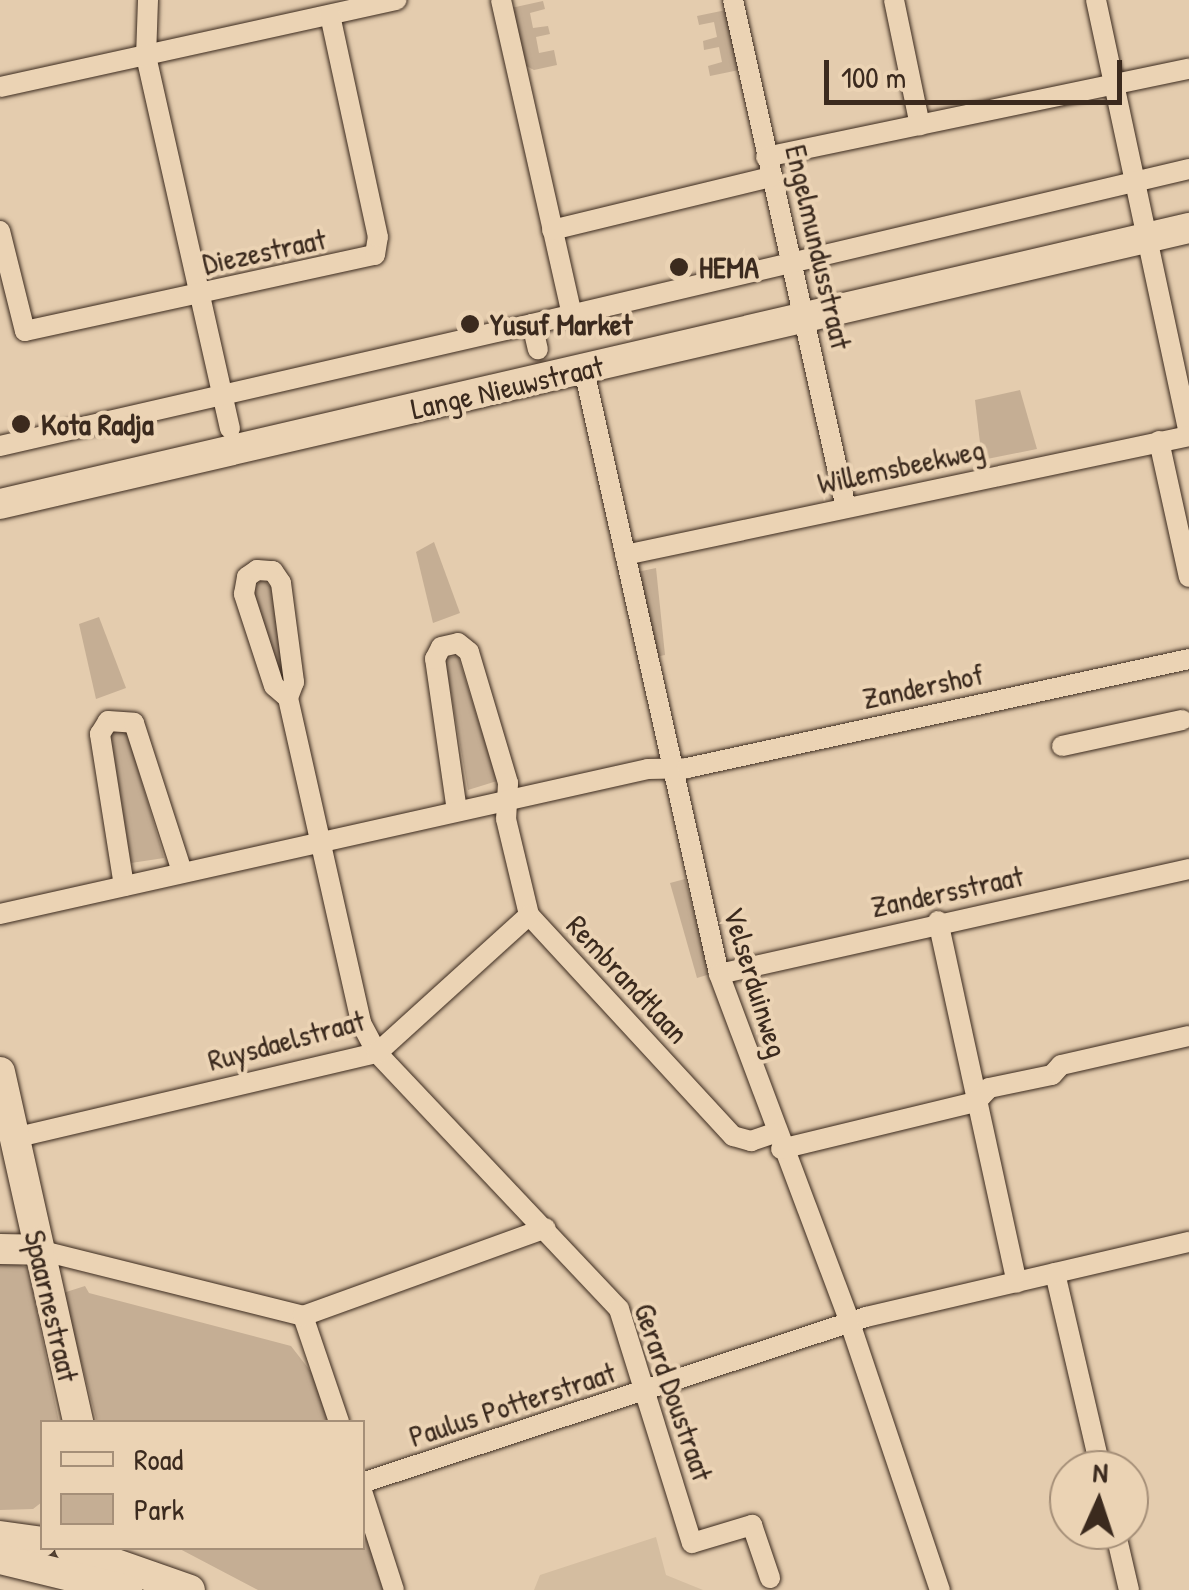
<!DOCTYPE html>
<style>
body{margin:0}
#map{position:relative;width:1189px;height:1590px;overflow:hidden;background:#e4ccae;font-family:"Patrick Hand",sans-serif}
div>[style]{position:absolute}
.built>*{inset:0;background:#d4bda0}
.green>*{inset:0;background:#c5ae94}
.roads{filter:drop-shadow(0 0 2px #3b2a1e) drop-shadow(0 0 2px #3b2a1e)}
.street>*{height:20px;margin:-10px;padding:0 10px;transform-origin:10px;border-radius:10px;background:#ebd3b4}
.secondary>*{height:30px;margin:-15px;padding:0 15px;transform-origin:15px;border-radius:15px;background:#ebd3b4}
.dots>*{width:28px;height:28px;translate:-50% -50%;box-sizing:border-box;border:5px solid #ebd3b4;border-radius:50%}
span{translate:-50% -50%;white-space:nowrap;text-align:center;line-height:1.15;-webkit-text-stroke:8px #ebd3b4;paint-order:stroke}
.street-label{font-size:30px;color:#3b2a1e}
.poi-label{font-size:30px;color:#3b2a1e;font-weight:700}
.left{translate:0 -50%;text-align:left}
.legend{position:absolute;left:40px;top:1420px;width:325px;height:130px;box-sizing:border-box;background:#ebd3b4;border:2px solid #a58f78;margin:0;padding:12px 18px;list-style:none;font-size:30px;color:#3b2a1e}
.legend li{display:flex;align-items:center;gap:20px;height:50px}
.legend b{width:50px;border:2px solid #a58f78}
.north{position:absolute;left:1049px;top:1450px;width:100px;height:100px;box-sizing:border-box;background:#ebd3b4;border:2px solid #a58f78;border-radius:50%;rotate:3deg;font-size:28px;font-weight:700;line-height:40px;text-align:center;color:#3b2a1e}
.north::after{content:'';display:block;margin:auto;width:35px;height:45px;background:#3b2a1e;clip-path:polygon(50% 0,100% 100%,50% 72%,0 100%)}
.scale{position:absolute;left:824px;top:60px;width:298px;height:45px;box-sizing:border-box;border:5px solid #3b2a1e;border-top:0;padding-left:12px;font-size:30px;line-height:35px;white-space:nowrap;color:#3b2a1e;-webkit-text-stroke:8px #ebd3b4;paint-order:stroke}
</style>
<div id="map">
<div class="built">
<div style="clip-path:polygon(656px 1537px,666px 1575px,703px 1590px,534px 1590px,540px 1575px)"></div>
</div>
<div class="green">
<div style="clip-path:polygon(543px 1px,545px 9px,530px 13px,533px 28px,548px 26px,550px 34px,536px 37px,539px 53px,554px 50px,557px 65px,534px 70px,526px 66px,511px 8px)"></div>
<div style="clip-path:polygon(726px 10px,739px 70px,710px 76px,708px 66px,722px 62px,719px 47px,704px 50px,703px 41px,717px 37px,714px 22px,699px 25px,697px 16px)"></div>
<div style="clip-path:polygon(1020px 390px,1037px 449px,982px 460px,975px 400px)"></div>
<div style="clip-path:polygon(434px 542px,460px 613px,433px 623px,416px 552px)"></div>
<div style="clip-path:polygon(656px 568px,665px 655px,655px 657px,637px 572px)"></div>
<div style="clip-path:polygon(262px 579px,271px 587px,283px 671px,278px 672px,253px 590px)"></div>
<div style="clip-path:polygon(99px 617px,126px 688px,96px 699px,79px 624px)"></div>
<div style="clip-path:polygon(458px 656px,497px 781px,468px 790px,446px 665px,446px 658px)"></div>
<div style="clip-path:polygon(110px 731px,127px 732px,164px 858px,131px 863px)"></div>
<div style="clip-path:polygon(685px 879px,710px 974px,697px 978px,670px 883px)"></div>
<div style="clip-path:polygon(0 1257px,28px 1268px,59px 1422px,42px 1422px,42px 1502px,33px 1509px,0 1510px)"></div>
<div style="clip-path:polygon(85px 1286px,89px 1293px,291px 1346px,315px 1377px,329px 1422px,97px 1422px,63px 1293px)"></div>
<div style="clip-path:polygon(363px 1525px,383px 1590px,258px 1590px,178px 1548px,362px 1548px)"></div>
</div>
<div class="roads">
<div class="street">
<div style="left:148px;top:0;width:56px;rotate:92deg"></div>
<div style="left:146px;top:56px;width:382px;rotate:77.3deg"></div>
<div style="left:501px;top:0;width:323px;rotate:77.3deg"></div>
<div style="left:733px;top:0;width:520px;rotate:77.46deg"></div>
<div style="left:894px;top:0;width:128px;rotate:78.3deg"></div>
<div style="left:1096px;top:0;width:445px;rotate:77.9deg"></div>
<div style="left:0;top:87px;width:406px;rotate:-12.4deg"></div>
<div style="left:766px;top:157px;width:432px;rotate:-11.8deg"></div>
<div style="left:552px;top:230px;width:225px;rotate:-13.6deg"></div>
<div style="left:0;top:231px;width:103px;rotate:76deg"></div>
<div style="left:25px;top:331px;width:358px;rotate:-12.3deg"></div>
<div style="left:375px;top:255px;width:18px;rotate:-81deg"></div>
<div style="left:378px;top:237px;width:227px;rotate:-102.2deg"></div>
<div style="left:532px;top:324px;width:675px;rotate:-13.27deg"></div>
<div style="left:584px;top:370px;width:619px;rotate:77.4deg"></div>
<div style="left:719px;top:974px;width:376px;rotate:69.4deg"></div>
<div style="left:851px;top:1326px;width:279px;rotate:71.4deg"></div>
<div style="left:1159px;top:441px;width:139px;rotate:77.6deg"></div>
<div style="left:0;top:446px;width:546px;rotate:-12.92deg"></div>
<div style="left:532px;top:324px;width:26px;rotate:77deg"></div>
<div style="left:625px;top:555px;width:576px;rotate:-11.91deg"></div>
<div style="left:288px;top:698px;width:18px;rotate:-139deg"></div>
<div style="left:274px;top:686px;width:97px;rotate:-108.1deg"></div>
<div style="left:244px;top:594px;width:17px;rotate:-80deg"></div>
<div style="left:247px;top:577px;width:12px;rotate:-35deg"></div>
<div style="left:257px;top:570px;width:16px;rotate:4deg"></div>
<div style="left:273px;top:571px;width:14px;rotate:56deg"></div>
<div style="left:281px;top:583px;width:100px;rotate:82.5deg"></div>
<div style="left:294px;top:682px;width:17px;rotate:111deg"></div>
<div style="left:288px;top:698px;width:333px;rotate:77.3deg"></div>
<div style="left:361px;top:1023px;width:34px;rotate:62deg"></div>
<div style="left:377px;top:1053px;width:352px;rotate:46.6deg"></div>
<div style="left:619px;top:1309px;width:245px;rotate:72.7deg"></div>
<div style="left:692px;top:1543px;width:63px;rotate:-16.7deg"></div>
<div style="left:752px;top:1525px;width:56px;rotate:71.2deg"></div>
<div style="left:1062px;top:746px;width:123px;rotate:-12.2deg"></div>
<div style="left:457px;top:811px;width:154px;rotate:-98.2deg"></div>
<div style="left:435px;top:659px;width:13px;rotate:-63deg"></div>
<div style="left:441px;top:647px;width:17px;rotate:-13deg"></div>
<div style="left:458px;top:643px;width:14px;rotate:39deg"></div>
<div style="left:469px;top:652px;width:137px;rotate:73.4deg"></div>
<div style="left:508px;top:783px;width:36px;rotate:93deg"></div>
<div style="left:506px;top:819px;width:99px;rotate:76.5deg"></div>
<div style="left:529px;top:915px;width:301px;rotate:47.3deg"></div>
<div style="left:733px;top:1136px;width:19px;rotate:16deg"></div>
<div style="left:751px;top:1141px;width:24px;rotate:-19deg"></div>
<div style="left:124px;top:886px;width:154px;rotate:-99deg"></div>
<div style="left:100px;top:734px;width:15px;rotate:-58deg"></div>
<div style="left:108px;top:721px;width:26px;rotate:4deg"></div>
<div style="left:134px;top:723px;width:157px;rotate:72.1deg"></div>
<div style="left:0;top:914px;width:664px;rotate:-12.61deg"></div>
<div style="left:648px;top:769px;width:39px;rotate:-1deg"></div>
<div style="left:687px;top:768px;width:514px;rotate:-12.25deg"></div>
<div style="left:938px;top:921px;width:370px;rotate:77.7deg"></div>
<div style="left:719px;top:974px;width:482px;rotate:-12.6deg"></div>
<div style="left:14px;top:1138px;width:373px;rotate:-13.2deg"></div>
<div style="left:377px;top:1053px;width:205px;rotate:-42.2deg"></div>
<div style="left:781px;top:1149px;width:201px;rotate:-13.6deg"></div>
<div style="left:976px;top:1102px;width:19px;rotate:-47deg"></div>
<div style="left:989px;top:1088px;width:64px;rotate:-11.7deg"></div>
<div style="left:1052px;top:1075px;width:13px;rotate:-48deg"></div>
<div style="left:1061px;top:1065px;width:131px;rotate:-12.8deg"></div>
<div style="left:39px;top:1250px;width:272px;rotate:14deg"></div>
<div style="left:303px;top:1316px;width:112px;rotate:71.2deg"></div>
<div style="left:1055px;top:1273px;width:202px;rotate:76.9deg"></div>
<div style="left:303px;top:1316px;width:258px;rotate:-19.9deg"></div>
<div style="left:362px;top:1483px;width:531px;rotate:-18.23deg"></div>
<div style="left:866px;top:1317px;width:332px;rotate:-13.1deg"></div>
<div style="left:362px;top:1491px;width:104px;rotate:72.1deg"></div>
<div style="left:1115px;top:1530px;width:62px;rotate:76.9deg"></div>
</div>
<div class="secondary">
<div style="left:0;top:504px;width:1221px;rotate:-13.07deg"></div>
<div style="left:0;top:1072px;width:359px;rotate:77.4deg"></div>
<div style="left:0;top:1249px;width:39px;rotate:1deg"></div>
<div style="left:0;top:1536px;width:42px;rotate:8.1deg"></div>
<div style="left:70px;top:1548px;width:127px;rotate:19.3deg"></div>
<div style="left:0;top:1559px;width:131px;rotate:13.7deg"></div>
</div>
</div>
<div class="dots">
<div style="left:679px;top:267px;background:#3b2a1e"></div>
<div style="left:470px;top:324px;background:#3b2a1e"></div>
<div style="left:21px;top:424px;background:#3b2a1e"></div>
</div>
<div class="street-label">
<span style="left:819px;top:247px;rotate:77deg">Engelmundusstraat</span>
<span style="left:264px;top:251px;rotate:-12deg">Diezestraat</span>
<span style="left:507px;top:387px;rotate:-13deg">Lange Nieuwstraat</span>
<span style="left:901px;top:466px;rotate:-12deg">Willemsbeekweg</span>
<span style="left:923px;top:686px;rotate:-12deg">Zandershof</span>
<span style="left:947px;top:891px;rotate:-12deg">Zandersstraat</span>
<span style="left:628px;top:979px;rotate:47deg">Rembrandtlaan</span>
<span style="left:756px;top:982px;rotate:73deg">Velserduinweg</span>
<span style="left:286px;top:1040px;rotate:-15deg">Ruysdaelstraat</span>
<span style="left:52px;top:1306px;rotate:77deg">Spaarnestraat</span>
<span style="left:674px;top:1392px;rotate:71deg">Gerard Doustraat</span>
<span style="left:512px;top:1404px;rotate:-18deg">Paulus Potterstraat</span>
</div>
<div class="poi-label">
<span class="left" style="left:699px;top:267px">HEMA</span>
<span class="left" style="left:490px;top:324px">Yusuf Market</span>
<span class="left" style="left:41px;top:424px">Kota Radja</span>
</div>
<ul class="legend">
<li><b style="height:12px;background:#ebd3b4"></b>Road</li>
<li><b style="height:28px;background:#c5ae94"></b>Park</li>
</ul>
<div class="north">N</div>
<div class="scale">100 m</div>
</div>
